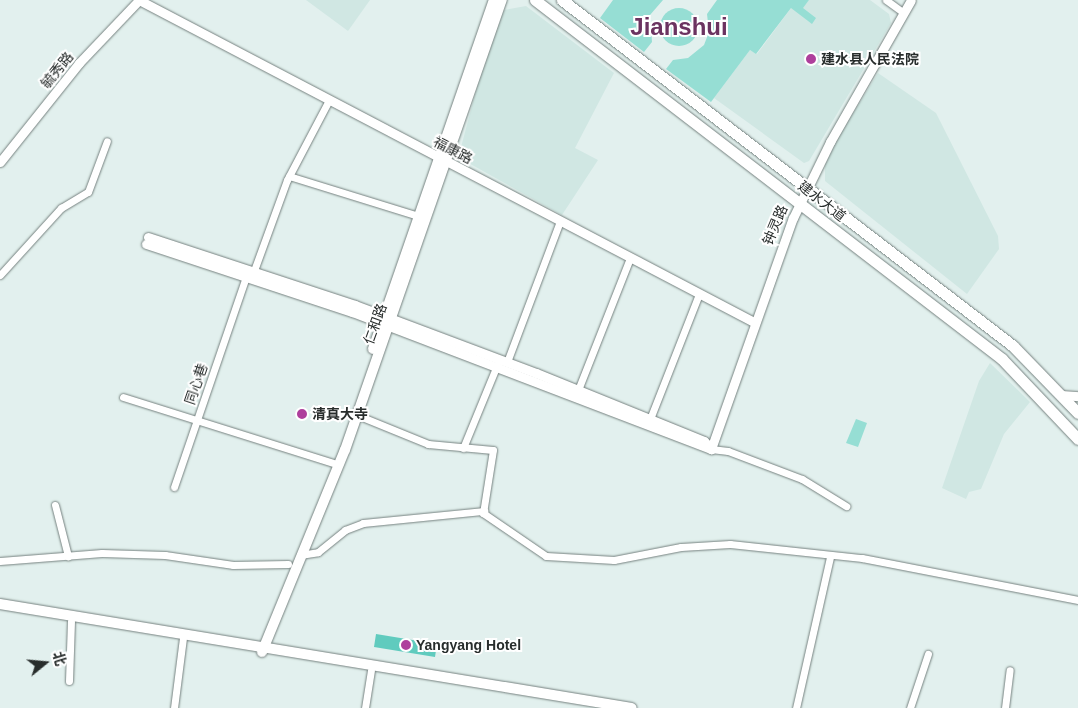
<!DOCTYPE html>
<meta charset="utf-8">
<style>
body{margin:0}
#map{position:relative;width:1078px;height:708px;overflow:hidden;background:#e2f0ee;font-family:Arial,"Noto Sans SC",sans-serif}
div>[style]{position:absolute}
.built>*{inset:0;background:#d0e7e3}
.green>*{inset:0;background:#96ded4}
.round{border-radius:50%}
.building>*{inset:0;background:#60cbbe}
.roads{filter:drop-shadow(0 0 1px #75817f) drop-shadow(0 0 1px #75817f)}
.minor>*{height:7px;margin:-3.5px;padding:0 3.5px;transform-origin:3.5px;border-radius:3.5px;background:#fff}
.tertiary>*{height:9px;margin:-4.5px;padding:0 4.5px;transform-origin:4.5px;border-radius:4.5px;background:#fff}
.secondary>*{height:10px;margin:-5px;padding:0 5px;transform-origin:5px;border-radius:5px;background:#fff}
.primary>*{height:11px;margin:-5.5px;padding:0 5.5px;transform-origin:5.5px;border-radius:5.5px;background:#fff}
.dots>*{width:14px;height:14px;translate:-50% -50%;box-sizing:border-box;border:2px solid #fff;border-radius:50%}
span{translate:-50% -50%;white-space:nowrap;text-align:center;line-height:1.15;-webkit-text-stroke:4px #fff;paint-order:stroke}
.poi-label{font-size:14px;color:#282d2c;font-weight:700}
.left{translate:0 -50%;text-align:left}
.street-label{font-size:14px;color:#282d2c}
.town-label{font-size:24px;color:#6b3360;font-weight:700}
.north{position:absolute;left:20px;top:638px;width:50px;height:50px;-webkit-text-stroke:4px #fff;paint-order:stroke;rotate:73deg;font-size:14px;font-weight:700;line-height:20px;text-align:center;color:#282d2c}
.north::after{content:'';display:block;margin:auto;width:18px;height:22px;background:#282d2c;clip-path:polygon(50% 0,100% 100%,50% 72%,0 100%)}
</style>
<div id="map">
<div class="built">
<div style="clip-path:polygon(306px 0,370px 0,348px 31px)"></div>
<div style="clip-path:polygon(809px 0,870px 0,889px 14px,891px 23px,809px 161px,804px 163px,714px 98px,750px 50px,757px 54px,791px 8px,803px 7px)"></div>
<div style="clip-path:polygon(526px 6px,614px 73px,575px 148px,598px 160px,562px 215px,465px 161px,460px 151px,482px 68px,504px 10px)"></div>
<div style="clip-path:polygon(878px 73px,936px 113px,998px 236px,999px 249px,967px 294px,825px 181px,825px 159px)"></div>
<div style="clip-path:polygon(990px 363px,1030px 402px,1004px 434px,981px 489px,969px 492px,966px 499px,942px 488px,979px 381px)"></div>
</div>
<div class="green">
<div style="clip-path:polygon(613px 0,663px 0,650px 15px,652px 42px,644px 52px,600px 18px)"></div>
<div style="clip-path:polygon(717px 0,809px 0,803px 8px,816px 18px,812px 24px,791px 8px,756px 54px,750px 50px,711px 102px,666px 69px,673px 60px,688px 58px,704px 45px,709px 32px,707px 14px)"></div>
<div class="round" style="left:660px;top:8px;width:38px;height:38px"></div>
<div style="clip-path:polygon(856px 419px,867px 423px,858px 447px,846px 443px)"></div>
</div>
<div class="building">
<div style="clip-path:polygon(376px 634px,437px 644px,435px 657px,374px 647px)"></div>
</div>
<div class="roads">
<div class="minor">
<div style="left:886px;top:0;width:22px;rotate:36deg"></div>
<div style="left:289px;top:176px;width:135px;rotate:17.2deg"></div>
<div style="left:0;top:275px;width:91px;rotate:-47.7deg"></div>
<div style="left:61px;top:208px;width:31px;rotate:-31deg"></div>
<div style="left:88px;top:192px;width:54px;rotate:-69.6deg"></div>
<div style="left:252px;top:276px;width:102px;rotate:-70deg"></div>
<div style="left:287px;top:180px;width:90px;rotate:-62.3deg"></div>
<div style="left:507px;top:362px;width:151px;rotate:-69.4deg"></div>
<div style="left:578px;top:390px;width:142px;rotate:-68.5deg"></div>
<div style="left:123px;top:397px;width:220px;rotate:17.4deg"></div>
<div style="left:357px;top:415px;width:77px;rotate:22.2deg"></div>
<div style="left:428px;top:444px;width:65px;rotate:5.3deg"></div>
<div style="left:493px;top:450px;width:64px;rotate:99deg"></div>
<div style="left:483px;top:513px;width:76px;rotate:34.3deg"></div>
<div style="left:546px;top:556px;width:68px;rotate:3.4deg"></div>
<div style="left:614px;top:560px;width:68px;rotate:-11deg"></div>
<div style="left:681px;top:547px;width:49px;rotate:-3.5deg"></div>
<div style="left:730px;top:544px;width:133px;rotate:6.1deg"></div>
<div style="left:862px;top:558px;width:220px;rotate:11deg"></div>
<div style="left:650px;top:419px;width:134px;rotate:-68.6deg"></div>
<div style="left:463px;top:448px;width:90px;rotate:-67.7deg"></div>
<div style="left:711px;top:449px;width:17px;rotate:7deg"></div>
<div style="left:728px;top:451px;width:79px;rotate:20.7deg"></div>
<div style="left:802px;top:479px;width:52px;rotate:31.5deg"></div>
<div style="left:174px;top:487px;width:222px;rotate:-71.1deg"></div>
<div style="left:55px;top:505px;width:53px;rotate:75.7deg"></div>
<div style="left:300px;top:555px;width:18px;rotate:-9deg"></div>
<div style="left:318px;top:552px;width:35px;rotate:-39deg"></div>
<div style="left:345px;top:530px;width:19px;rotate:-21deg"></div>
<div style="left:363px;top:523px;width:122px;rotate:-5.7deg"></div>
<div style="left:0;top:561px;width:102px;rotate:-4.5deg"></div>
<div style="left:102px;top:553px;width:63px;rotate:1.8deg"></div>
<div style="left:165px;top:555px;width:69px;rotate:8.4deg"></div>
<div style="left:233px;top:565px;width:55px;rotate:-1deg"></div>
<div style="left:69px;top:681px;width:60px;rotate:-88.1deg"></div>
<div style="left:174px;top:708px;width:71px;rotate:-82.7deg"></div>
<div style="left:365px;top:708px;width:38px;rotate:-81deg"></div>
<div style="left:796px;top:708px;width:155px;rotate:-77.3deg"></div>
<div style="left:910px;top:708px;width:57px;rotate:-71.6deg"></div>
<div style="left:1005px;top:708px;width:38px;rotate:-83deg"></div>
</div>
<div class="tertiary">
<div style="left:139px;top:0;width:694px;rotate:27.64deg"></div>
<div style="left:0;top:162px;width:127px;rotate:-51.4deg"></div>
<div style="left:79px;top:63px;width:87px;rotate:-46.4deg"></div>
<div style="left:148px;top:237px;width:218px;rotate:18.2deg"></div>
<div style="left:355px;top:305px;width:193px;rotate:20.6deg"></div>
<div style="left:536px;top:373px;width:181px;rotate:22deg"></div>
<div style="left:704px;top:441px;width:11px;rotate:49deg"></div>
<div style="left:146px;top:244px;width:217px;rotate:18.3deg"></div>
<div style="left:352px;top:312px;width:384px;rotate:20.9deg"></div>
<div style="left:1062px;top:395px;width:16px;rotate:4deg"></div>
<div style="left:711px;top:449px;width:245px;rotate:-70.5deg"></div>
<div style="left:793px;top:218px;width:85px;rotate:-64deg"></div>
<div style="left:830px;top:142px;width:163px;rotate:-60.3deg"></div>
</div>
<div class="secondary">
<div style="left:373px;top:349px;width:369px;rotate:-70.9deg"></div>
<div style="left:0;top:604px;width:640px;rotate:9.34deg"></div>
<div style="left:262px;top:652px;width:218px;rotate:-67.7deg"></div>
<div style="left:345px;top:450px;width:477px;rotate:-70.8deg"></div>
</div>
<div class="primary">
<div style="left:535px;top:0;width:589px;rotate:37.55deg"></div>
<div style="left:1002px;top:359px;width:110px;rotate:46.5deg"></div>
<div style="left:562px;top:0;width:568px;rotate:37.49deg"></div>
<div style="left:1013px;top:346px;width:93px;rotate:45.9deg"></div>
</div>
</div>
<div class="dots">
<div style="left:811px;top:59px;background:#ae3f9c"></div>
<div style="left:302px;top:414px;background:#ae3f9c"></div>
<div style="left:406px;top:645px;background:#ae3f9c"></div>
</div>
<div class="poi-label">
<span class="left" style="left:821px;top:59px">建水县人民法院</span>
<span class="left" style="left:312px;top:414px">清真大寺</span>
<span class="left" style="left:416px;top:645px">Yangyang Hotel</span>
</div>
<div class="street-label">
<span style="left:57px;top:70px;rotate:-51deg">毓秀路</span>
<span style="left:453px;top:150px;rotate:27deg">福康路</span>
<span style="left:822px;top:201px;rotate:38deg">建水大道</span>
<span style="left:775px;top:225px;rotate:-67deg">钟灵路</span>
<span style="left:375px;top:324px;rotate:-70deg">仁和路</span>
<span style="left:196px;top:384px;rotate:-71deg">同心巷</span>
</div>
<div class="town-label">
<span style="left:679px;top:27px">Jianshui</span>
</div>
<div class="north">北</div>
</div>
